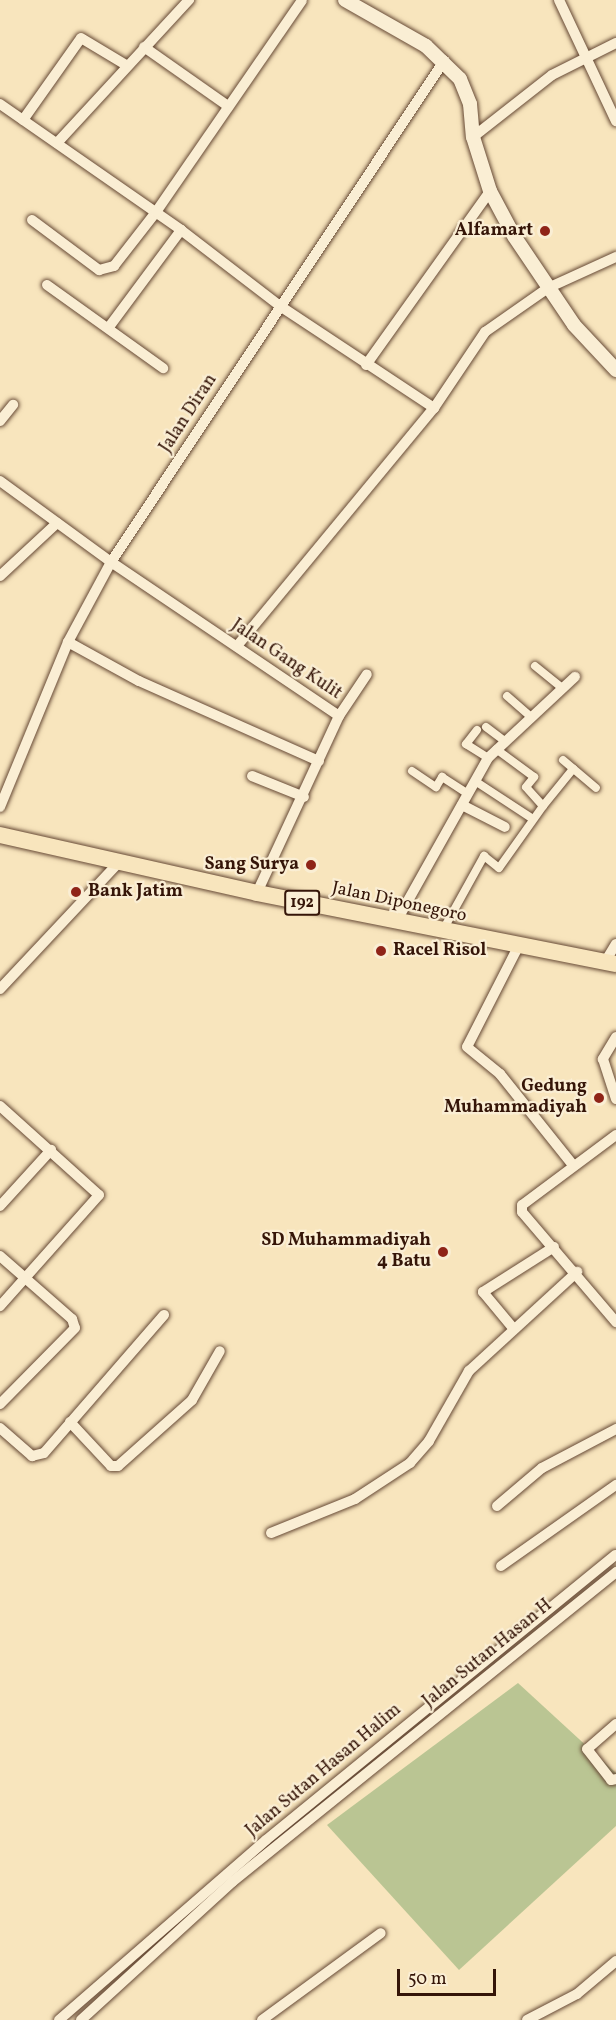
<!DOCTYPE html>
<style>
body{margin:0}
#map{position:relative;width:616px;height:2020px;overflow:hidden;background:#f8e5bd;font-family:Vollkorn,serif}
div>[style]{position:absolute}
.green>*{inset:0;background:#bac593}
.roads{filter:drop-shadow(0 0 2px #664935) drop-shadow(0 0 2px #664935)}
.pedestrian>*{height:8px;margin:-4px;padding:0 4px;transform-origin:4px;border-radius:4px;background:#faeed4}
.minor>*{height:10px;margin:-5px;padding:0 5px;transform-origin:5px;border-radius:5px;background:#faeed4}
.tertiary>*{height:14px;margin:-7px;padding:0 7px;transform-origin:7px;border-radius:7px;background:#faeed4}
.primary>*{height:16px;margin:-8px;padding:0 8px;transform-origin:8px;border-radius:8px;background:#f8e5bd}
.dots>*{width:16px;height:16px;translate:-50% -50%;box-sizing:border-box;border:3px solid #faeed4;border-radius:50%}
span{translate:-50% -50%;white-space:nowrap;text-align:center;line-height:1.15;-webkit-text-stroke:4.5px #faeed4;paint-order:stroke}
.shield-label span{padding:2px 4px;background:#faeed4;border:2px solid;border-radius:4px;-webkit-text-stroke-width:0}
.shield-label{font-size:16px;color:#351508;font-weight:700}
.poi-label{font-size:18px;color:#351508;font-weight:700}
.right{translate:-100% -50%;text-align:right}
.left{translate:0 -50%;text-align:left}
.street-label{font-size:18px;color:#351508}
.scale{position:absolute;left:397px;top:1969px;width:99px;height:27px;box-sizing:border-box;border:3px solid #351508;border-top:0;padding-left:8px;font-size:18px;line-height:21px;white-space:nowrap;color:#351508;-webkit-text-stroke:4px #faeed4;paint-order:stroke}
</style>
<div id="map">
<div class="green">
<div style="clip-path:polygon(518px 1683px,616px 1773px,616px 1826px,459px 1970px,327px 1825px)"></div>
</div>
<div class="roads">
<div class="pedestrian">
<div style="left:535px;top:666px;width:36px;rotate:39deg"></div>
<div style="left:507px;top:696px;width:30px;rotate:41deg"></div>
<div style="left:486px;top:727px;width:21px;rotate:37deg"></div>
<div style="left:477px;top:730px;width:18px;rotate:128deg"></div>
<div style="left:466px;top:744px;width:26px;rotate:32deg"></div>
<div style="left:563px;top:760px;width:43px;rotate:40.3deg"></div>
<div style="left:412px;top:771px;width:29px;rotate:34deg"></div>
<div style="left:436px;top:787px;width:12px;rotate:-59deg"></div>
<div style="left:442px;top:777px;width:31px;rotate:33deg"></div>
<div style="left:475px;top:781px;width:69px;rotate:33.2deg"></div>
<div style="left:543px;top:806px;width:48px;rotate:-51deg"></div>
<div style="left:443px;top:930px;width:85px;rotate:-61deg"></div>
<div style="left:484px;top:856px;width:19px;rotate:39deg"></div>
<div style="left:499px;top:868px;width:76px;rotate:-54.6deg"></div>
<div style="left:543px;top:806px;width:25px;rotate:-132deg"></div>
<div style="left:526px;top:787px;width:13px;rotate:-51deg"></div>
<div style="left:534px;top:777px;width:47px;rotate:-143.6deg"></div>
</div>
<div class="minor">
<div style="left:559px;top:0;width:134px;rotate:64.8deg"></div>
<div style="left:144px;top:47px;width:103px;rotate:35.1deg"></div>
<div style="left:0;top:104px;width:221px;rotate:34.8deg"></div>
<div style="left:181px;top:230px;width:125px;rotate:37.5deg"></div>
<div style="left:280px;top:306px;width:185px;rotate:33.5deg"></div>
<div style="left:23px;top:120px;width:100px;rotate:-54.7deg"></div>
<div style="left:81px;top:38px;width:52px;rotate:31deg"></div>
<div style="left:473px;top:137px;width:100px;rotate:-38.1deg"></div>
<div style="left:552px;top:75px;width:72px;rotate:-26.6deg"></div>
<div style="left:57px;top:143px;width:195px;rotate:-47.3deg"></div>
<div style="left:32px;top:220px;width:84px;rotate:36.7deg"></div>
<div style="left:99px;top:270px;width:16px;rotate:-15deg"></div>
<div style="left:114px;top:266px;width:68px;rotate:-52.1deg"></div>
<div style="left:156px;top:212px;width:257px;rotate:-55.4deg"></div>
<div style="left:47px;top:285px;width:143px;rotate:35.6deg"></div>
<div style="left:109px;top:327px;width:121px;rotate:-53.4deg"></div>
<div style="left:366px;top:365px;width:214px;rotate:-54.5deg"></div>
<div style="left:0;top:421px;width:21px;rotate:-51deg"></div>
<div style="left:0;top:481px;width:137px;rotate:36.1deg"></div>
<div style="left:111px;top:562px;width:275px;rotate:34deg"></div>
<div style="left:339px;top:716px;width:195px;rotate:114.9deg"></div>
<div style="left:0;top:576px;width:78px;rotate:-42.9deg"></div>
<div style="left:68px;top:642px;width:81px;rotate:28.8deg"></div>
<div style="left:139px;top:681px;width:197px;rotate:24deg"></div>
<div style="left:237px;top:646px;width:309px;rotate:-50.4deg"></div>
<div style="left:434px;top:408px;width:92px;rotate:-56.1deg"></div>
<div style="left:485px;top:332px;width:77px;rotate:-34.9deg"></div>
<div style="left:548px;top:288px;width:75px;rotate:-24.5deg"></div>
<div style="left:339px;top:716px;width:50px;rotate:-56.3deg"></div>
<div style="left:252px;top:776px;width:56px;rotate:22deg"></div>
<div style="left:462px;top:805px;width:48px;rotate:27.1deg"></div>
<div style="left:0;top:807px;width:178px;rotate:-67.6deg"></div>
<div style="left:68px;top:642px;width:91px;rotate:-61.7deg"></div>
<div style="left:111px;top:562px;width:602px;rotate:-56.39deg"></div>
<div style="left:396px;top:922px;width:188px;rotate:-60.7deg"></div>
<div style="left:488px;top:758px;width:119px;rotate:-43deg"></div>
<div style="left:519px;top:945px;width:114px;rotate:117deg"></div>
<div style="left:467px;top:1047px;width:43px;rotate:39.3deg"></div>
<div style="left:500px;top:1074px;width:115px;rotate:51.3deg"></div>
<div style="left:605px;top:962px;width:21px;rotate:-59deg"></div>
<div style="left:0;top:989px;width:175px;rotate:-46.8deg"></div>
<div style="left:616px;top:1037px;width:26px;rotate:121deg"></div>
<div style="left:603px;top:1059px;width:42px;rotate:72deg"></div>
<div style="left:0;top:1106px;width:133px;rotate:42deg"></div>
<div style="left:99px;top:1195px;width:149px;rotate:131.7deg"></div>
<div style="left:616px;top:1135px;width:117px;rotate:143.3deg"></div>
<div style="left:522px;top:1205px;width:7px;rotate:90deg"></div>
<div style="left:522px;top:1212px;width:145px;rotate:49.5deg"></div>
<div style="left:0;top:1206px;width:76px;rotate:-47.7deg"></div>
<div style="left:0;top:1256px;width:96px;rotate:41.2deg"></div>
<div style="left:72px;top:1319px;width:9px;rotate:72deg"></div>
<div style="left:75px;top:1328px;width:107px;rotate:134.6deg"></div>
<div style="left:513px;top:1328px;width:47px;rotate:-129.8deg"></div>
<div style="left:483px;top:1292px;width:84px;rotate:-32.4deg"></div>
<div style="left:70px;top:1422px;width:60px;rotate:47deg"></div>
<div style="left:111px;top:1466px;width:7px"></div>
<div style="left:118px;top:1466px;width:99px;rotate:-41.7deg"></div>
<div style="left:192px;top:1400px;width:56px;rotate:-60.3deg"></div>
<div style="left:0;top:1428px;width:43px;rotate:41.2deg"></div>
<div style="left:32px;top:1456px;width:12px;rotate:-14deg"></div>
<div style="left:44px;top:1453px;width:183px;rotate:-49deg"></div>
<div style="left:497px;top:1506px;width:59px;rotate:-40.2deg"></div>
<div style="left:542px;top:1468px;width:84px;rotate:-27.8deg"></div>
<div style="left:271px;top:1533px;width:91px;rotate:-22deg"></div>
<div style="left:355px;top:1499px;width:66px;rotate:-33.2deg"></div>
<div style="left:410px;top:1463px;width:29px;rotate:-49deg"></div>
<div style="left:429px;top:1441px;width:81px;rotate:-60.3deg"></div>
<div style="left:469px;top:1371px;width:147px;rotate:-42.5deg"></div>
<div style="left:501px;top:1566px;width:141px;rotate:-35.2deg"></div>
<div style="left:616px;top:1724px;width:38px;rotate:139deg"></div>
<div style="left:587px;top:1749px;width:39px;rotate:52deg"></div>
<div style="left:611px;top:1780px;width:5px;rotate:-11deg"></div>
<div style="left:59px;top:2020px;width:274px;rotate:-41deg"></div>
<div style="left:266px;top:1840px;width:451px;rotate:-39.2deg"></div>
<div style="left:81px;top:2020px;width:205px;rotate:-42.4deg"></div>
<div style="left:232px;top:1882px;width:494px;rotate:-38.9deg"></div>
<div style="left:262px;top:2020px;width:147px;rotate:-36.2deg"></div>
<div style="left:527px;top:2020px;width:56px;rotate:-27.5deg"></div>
<div style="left:577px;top:1994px;width:51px;rotate:-40.2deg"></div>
</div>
<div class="tertiary">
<div style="left:345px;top:0;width:93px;rotate:29.6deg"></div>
<div style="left:426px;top:46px;width:47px;rotate:44.1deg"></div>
<div style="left:460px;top:79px;width:27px;rotate:68deg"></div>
<div style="left:470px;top:104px;width:33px;rotate:85deg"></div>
<div style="left:473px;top:137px;width:57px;rotate:72.5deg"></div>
<div style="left:490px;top:191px;width:51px;rotate:61.9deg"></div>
<div style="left:514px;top:236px;width:107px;rotate:56deg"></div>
<div style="left:574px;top:325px;width:62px;rotate:47deg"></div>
</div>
<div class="primary">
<div style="left:0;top:835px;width:263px;rotate:12.7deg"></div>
<div style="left:257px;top:893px;width:366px;rotate:11.2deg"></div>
</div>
</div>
<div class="dots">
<div style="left:545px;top:231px;background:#8f2418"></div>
<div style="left:311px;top:865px;background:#8f2418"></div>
<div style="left:76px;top:892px;background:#8f2418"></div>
<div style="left:381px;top:951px;background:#8f2418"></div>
<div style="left:599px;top:1098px;background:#8f2418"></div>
<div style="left:443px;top:1252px;background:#8f2418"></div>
</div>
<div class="shield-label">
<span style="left:302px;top:903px">192</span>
</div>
<div class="poi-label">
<span class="right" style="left:533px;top:231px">Alfamart</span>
<span class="right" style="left:299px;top:865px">Sang Surya</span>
<span class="left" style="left:88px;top:892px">Bank Jatim</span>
<span class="left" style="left:393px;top:951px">Racel Risol</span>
<span class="right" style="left:587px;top:1098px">Gedung<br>Muhammadiyah</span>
<span class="right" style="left:431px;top:1252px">SD Muhammadiyah<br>4 Batu</span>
</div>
<div class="street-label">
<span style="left:189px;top:414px;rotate:-57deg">Jalan Diran</span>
<span style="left:286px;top:660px;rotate:34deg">Jalan Gang Kulit</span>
<span style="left:399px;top:903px;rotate:12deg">Jalan Diponegoro</span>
<span style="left:488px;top:1654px;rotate:-39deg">Jalan Sutan Hasan H</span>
<span style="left:324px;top:1771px;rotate:-40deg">Jalan Sutan Hasan Halim</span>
</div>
<div class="scale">50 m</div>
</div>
